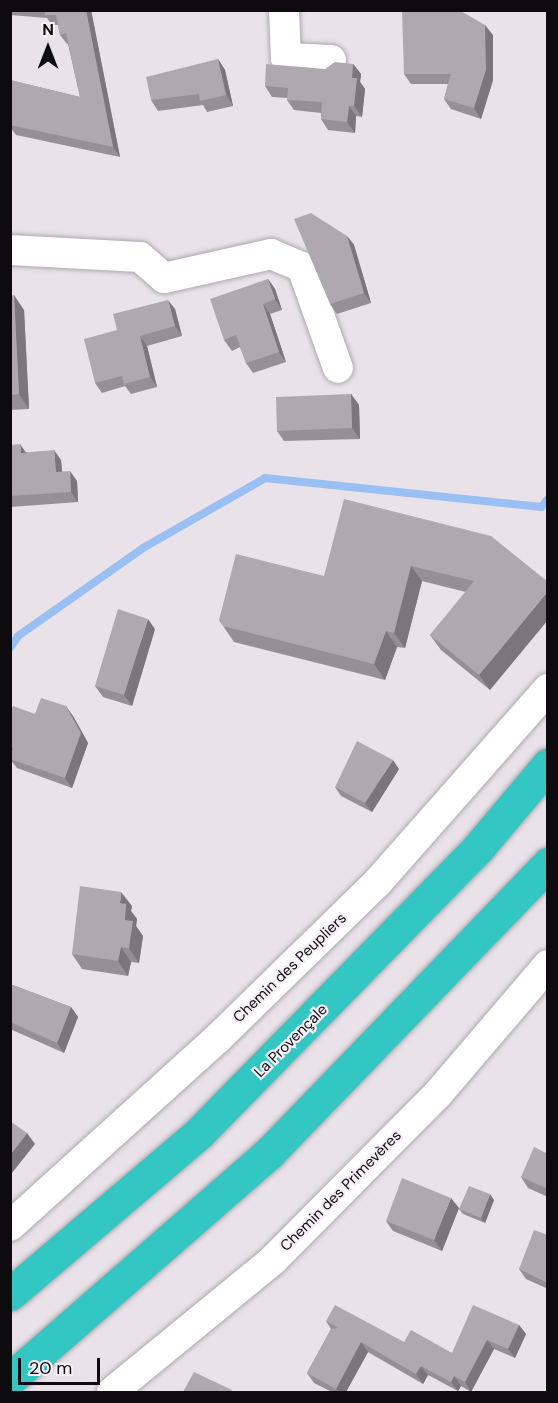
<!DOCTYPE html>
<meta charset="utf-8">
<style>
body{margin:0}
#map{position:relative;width:558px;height:1403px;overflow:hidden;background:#e9e2e9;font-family:"DM Sans",sans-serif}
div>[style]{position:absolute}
.stream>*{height:8px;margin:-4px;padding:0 4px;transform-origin:4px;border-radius:4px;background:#9abff3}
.roads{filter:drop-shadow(0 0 2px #aea7ae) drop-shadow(0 0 2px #aea7ae)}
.minor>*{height:30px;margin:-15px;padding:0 15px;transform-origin:15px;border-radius:15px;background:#fff}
.motorway>*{height:33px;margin:-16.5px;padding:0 16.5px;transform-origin:16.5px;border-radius:16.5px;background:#32c7c2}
.wall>*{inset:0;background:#969096}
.shaded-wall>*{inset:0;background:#7a767a}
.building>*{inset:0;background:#afa8af}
span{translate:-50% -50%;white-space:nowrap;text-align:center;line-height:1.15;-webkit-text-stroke:4.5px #f6eff6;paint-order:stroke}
.street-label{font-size:15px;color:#0d0b0d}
.frame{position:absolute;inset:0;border:12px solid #0d0b0d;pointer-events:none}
.north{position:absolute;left:18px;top:18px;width:60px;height:60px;-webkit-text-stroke:4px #f6eff6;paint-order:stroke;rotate:0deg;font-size:16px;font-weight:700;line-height:24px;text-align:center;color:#0d0b0d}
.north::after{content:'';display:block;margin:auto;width:21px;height:27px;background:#0d0b0d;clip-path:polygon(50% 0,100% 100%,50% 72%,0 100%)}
.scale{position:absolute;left:18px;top:1358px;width:82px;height:27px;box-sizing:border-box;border:3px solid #0d0b0d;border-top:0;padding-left:8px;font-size:18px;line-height:21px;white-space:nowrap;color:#0d0b0d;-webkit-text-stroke:4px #f6eff6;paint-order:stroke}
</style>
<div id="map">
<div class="stream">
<div style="left:10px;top:648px;width:14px;rotate:-56deg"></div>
<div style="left:18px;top:636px;width:153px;rotate:-35.1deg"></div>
<div style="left:143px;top:548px;width:141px;rotate:-29.8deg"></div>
<div style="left:265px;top:478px;width:278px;rotate:6deg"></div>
<div style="left:541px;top:507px;width:11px;rotate:-49deg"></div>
</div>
<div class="roads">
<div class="minor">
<div style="left:284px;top:10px;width:48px;rotate:87.6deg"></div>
<div style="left:286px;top:58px;width:45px;rotate:2.5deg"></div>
<div style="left:10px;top:250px;width:130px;rotate:3.1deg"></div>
<div style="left:140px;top:257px;width:32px;rotate:41deg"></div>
<div style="left:164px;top:278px;width:110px;rotate:-12.6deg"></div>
<div style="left:271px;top:254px;width:34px;rotate:23deg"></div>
<div style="left:302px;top:267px;width:107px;rotate:70.4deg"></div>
<div style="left:10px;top:1226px;width:279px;rotate:-42.1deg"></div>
<div style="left:217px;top:1039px;width:223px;rotate:-44.3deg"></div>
<div style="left:377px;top:883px;width:259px;rotate:-48.6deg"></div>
<div style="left:112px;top:1392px;width:208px;rotate:-39.3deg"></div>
<div style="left:273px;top:1260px;width:233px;rotate:-45.2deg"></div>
<div style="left:437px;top:1095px;width:171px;rotate:-49.5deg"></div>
</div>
<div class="motorway">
<div style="left:10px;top:1294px;width:248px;rotate:-40.4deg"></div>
<div style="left:199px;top:1133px;width:399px;rotate:-45.6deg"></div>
<div style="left:478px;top:848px;width:109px;rotate:-49.9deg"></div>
<div style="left:10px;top:1379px;width:344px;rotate:-41.1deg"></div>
<div style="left:269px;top:1153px;width:402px;rotate:-46deg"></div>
</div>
</div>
<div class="wall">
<div style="clip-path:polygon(10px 10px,91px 10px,120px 157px,16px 135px,10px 127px,10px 80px,80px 97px,68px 44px,67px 44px,60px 35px,58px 25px,52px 25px,47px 18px,10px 15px)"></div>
<div style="clip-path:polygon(493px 35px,493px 80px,481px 119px,451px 109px,444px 99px,448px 84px,411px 84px,404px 74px)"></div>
<div style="clip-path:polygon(218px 59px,225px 70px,233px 106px,207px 112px,203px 105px,158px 111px,151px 100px)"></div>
<div style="clip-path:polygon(353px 64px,361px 74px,360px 82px,365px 89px,362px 117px,356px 116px,355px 133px,328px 130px,321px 119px,321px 113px,294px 110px,287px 100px,287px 98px,272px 97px,265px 86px,325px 69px)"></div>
<div style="clip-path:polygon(347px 236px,354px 245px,371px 303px,337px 314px,330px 304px)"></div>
<div style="clip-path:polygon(268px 279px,275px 289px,282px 310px,270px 314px,286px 362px,253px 373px,246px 363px,240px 347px,232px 351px,224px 340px)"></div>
<div style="clip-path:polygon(10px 296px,24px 310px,29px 409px,10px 410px)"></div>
<div style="clip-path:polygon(175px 309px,182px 336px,147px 346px,157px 387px,131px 394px,125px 386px,102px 393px,95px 383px,117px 330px)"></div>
<div style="clip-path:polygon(351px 394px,359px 405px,360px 439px,284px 441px,277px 431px)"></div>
<div style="clip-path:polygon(10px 445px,26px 452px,61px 460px,62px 471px,77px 481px,78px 502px,10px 507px)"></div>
<div style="clip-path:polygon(491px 536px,490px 690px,441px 650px,430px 635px,466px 592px,422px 581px,405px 648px,397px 647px,385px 680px,234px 642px,219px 620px,324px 576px)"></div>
<div style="clip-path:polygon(155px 629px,132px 706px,103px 697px,95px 686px)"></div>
<div style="clip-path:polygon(10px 713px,73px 716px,88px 743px,72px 788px,17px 768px,10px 759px)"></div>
<div style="clip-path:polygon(399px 769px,372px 812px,341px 796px,335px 787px)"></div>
<div style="clip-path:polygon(132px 906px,131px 911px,137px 919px,136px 926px,143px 936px,139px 963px,131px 962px,128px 976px,82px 969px,72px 954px)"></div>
<div style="clip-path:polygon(10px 984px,71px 1007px,78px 1017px,64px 1053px,10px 1029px)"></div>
<div style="clip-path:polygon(548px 1154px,548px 1197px,528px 1188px,521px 1177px)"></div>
<div style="clip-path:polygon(494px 1200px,485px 1223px,463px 1214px,459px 1209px)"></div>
<div style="clip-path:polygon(459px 1208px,442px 1251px,393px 1231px,386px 1221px)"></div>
<div style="clip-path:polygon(548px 1235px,548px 1289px,526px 1279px,519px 1269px)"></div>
<div style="clip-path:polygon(326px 1321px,404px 1342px,452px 1353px,519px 1325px,526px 1334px,515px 1358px,494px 1349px,471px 1392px,461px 1386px,458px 1391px,428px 1375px,423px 1384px,368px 1352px,346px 1392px,332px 1392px,314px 1383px,307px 1373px,331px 1329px)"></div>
</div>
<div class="shaded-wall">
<div style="clip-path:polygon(86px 10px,91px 10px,120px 157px,113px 147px)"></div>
<div style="clip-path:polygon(485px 25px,493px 35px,493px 80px,481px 119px,474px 108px)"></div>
<div style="clip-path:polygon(218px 59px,225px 70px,233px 106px,226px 95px)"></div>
<div style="clip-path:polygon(353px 64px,361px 74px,360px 82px,365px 89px,362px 117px,354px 106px,352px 78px)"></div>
<div style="clip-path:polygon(349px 106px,356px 116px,355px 133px,347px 122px)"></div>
<div style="clip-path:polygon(347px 236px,354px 245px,371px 303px,364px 293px)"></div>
<div style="clip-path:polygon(268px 279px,275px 289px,282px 310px,275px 299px)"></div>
<div style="clip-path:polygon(14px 295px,24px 310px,29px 409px,19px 394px)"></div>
<div style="clip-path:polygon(168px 300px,175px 309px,182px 336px,175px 326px)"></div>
<div style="clip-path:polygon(263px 304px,270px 314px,286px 362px,279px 352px)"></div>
<div style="clip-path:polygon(140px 336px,147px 346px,157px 387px,150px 377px)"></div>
<div style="clip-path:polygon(351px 394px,359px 405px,360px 439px,352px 428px)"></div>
<div style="clip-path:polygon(20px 444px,27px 454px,21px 453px)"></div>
<div style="clip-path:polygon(54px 450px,61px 460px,63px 482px,56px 472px)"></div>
<div style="clip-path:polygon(70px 471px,77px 481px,78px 502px,71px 492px)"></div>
<div style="clip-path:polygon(411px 566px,422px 581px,405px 648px,394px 633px)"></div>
<div style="clip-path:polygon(548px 591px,548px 620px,490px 690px,479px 675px)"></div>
<div style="clip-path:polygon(148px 619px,155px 629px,132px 706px,124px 695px)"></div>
<div style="clip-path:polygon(386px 631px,397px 647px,385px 680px,374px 664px)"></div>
<div style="clip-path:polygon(66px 706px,73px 716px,88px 743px,72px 788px,65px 778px)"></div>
<div style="clip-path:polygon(393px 760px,399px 769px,372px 812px,365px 803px)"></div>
<div style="clip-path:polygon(121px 892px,132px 906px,131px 911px,137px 919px,136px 926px,143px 936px,139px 963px,129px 948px,125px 920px,120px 903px)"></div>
<div style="clip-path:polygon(121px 947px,131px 962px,128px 976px,118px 961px)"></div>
<div style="clip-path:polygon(71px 1007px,78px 1017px,64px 1053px,57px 1043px)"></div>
<div style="clip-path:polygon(27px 1133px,35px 1144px,12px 1173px,10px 1171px,10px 1155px)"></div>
<div style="clip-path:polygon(490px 1194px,494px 1200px,485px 1223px,481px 1218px)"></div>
<div style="clip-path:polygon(451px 1198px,459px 1208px,442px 1251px,434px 1240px)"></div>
<div style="clip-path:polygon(519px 1325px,526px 1334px,515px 1358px,508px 1349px)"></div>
<div style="clip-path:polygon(487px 1340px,494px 1349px,471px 1392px,465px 1382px)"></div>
<div style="clip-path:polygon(361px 1342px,368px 1352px,346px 1392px,339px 1392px,336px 1389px)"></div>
<div style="clip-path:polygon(421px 1366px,428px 1375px,423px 1384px,416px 1374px)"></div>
<div style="clip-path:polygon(454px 1376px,461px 1386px,458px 1391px,451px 1382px)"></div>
</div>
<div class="building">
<div style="clip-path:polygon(45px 10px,86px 10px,113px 147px,10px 125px,10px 80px,80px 97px,66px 33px,60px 35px,56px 15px,45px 15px)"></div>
<div style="clip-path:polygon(402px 10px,459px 10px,485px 25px,486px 70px,474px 108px,444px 99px,451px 74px,404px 74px)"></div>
<div style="clip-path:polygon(218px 59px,226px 95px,200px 101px,199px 94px,151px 100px,146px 77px)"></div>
<div style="clip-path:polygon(335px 62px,353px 64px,352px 78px,357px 78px,354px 106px,349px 106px,347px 122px,321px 119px,322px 102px,287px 100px,288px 88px,265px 86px,266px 64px,325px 69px)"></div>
<div style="clip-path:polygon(311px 213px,347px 236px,364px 293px,330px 304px,294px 219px)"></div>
<div style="clip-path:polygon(268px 279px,275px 299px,263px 304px,279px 352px,246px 363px,236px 335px,224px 340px,210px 299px)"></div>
<div style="clip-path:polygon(14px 295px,19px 394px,10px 395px,10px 296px)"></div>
<div style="clip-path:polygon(168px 300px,175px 326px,140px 336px,150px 377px,124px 384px,122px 376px,95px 383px,84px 339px,117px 330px,113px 314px)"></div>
<div style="clip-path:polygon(351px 394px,352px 428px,277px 431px,276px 397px)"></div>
<div style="clip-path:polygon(20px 444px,21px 453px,54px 450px,56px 472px,70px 471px,71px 492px,10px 496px,10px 445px)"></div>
<div style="clip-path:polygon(344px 499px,491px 536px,548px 582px,548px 591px,479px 675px,430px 635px,474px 581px,411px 566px,394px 633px,386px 631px,374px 664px,223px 626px,219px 620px,236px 554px,324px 576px)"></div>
<div style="clip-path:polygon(118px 609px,148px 619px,124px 695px,95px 686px)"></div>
<div style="clip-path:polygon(41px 698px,66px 706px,81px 733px,65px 778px,10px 759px,13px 748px,10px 747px,10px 713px,13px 706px,35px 714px)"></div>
<div style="clip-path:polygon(357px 741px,393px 760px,365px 803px,335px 787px)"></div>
<div style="clip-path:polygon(80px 886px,121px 892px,120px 903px,126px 904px,125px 920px,133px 921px,129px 948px,121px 947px,118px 961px,72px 954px)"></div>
<div style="clip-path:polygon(10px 984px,71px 1007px,57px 1043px,10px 1022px)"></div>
<div style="clip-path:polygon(10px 1121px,27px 1133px,10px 1155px)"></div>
<div style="clip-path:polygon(534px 1147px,548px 1154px,548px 1189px,521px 1177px)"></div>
<div style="clip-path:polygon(402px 1178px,451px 1198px,434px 1240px,386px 1221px)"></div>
<div style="clip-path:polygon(469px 1186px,490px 1194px,481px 1218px,459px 1209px)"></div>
<div style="clip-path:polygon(534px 1230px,548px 1235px,548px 1283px,519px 1269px)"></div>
<div style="clip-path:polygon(335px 1305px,404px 1342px,411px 1330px,452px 1353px,473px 1305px,519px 1325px,508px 1349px,487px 1340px,465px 1382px,454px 1376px,451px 1382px,421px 1366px,416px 1374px,361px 1342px,336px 1389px,307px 1373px,331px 1329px,338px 1328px,326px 1321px)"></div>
<div style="clip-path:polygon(194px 1372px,232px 1390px,231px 1392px,183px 1392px)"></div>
</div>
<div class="street-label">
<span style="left:290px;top:968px;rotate:-44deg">Chemin des Peupliers</span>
<span style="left:291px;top:1041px;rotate:-45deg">La Provençale</span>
<span style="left:341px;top:1191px;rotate:-45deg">Chemin des Primevères</span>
</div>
<div class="frame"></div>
<div class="north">N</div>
<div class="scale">20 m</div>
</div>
